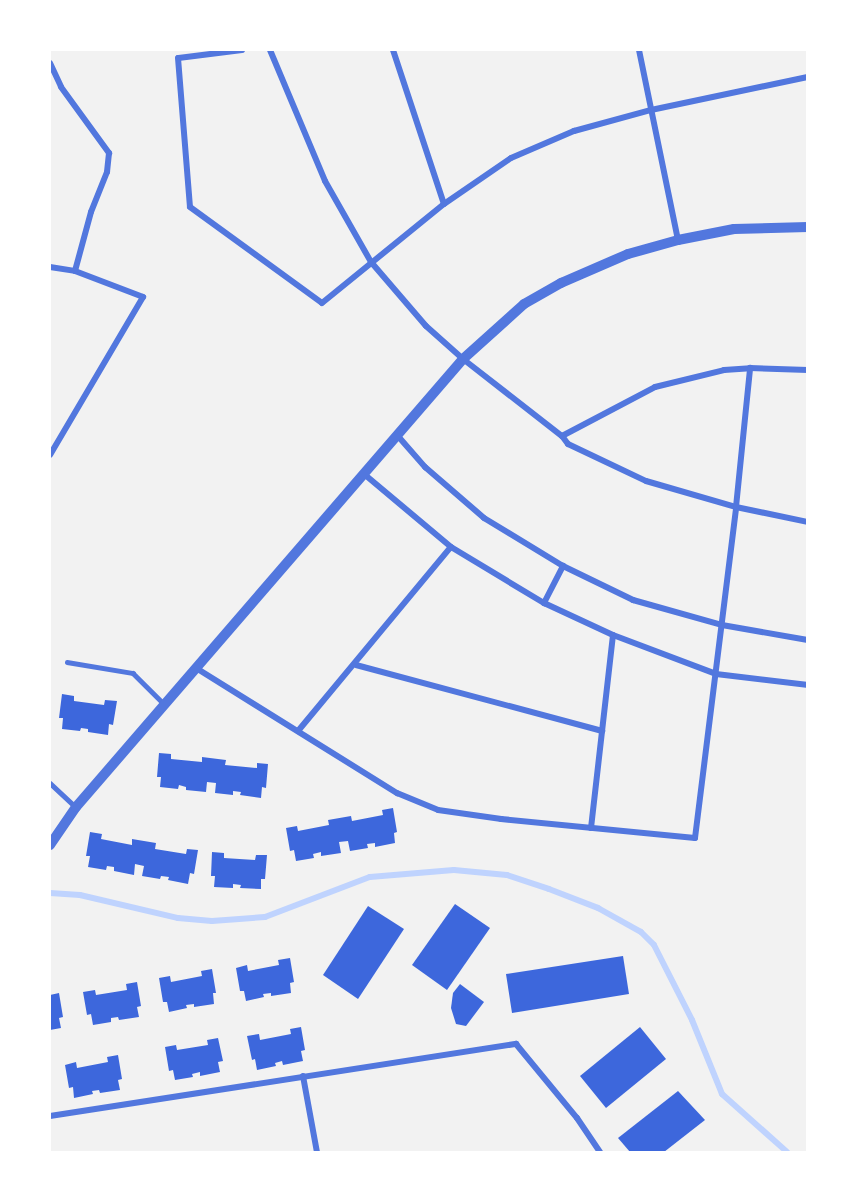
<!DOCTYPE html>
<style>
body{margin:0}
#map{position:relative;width:857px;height:1202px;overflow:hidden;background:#f2f2f2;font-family:"Public Sans",sans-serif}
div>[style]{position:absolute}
.stream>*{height:6px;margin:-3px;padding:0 3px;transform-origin:3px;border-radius:3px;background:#bfd3fe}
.building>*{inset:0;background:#3d67dc}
.service>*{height:4.5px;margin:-2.25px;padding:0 2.25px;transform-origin:2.25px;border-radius:2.25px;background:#5277de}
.minor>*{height:6px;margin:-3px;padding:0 3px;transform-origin:3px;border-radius:3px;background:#5277de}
.tertiary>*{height:10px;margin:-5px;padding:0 5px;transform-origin:5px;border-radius:5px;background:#5277de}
span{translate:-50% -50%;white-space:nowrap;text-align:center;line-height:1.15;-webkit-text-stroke:4.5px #fff;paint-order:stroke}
.frame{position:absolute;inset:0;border:51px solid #fff;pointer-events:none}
</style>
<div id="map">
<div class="stream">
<div style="left:50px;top:893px;width:30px;rotate:4deg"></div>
<div style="left:80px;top:895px;width:101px;rotate:13.2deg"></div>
<div style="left:178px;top:918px;width:34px;rotate:5deg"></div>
<div style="left:212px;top:921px;width:53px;rotate:-4.3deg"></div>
<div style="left:265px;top:917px;width:112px;rotate:-20.9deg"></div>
<div style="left:370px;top:877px;width:84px;rotate:-4.8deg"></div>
<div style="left:454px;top:870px;width:53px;rotate:5.4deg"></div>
<div style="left:507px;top:875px;width:44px;rotate:18.4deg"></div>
<div style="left:549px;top:889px;width:53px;rotate:21.2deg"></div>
<div style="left:598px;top:908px;width:49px;rotate:29.2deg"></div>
<div style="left:641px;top:932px;width:18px;rotate:45deg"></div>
<div style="left:654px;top:945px;width:84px;rotate:63.1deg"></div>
<div style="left:692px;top:1020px;width:80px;rotate:67.9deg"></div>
<div style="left:722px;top:1094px;width:87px;rotate:41.7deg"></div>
</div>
<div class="building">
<div style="clip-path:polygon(62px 694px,74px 696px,74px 701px,104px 705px,105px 700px,117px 701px,113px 725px,109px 724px,108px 735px,88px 732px,88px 729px,81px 728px,80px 731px,62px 729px,63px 718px,59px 718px)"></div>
<div style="clip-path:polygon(159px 753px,171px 754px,171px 759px,202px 762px,202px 757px,226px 760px,225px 765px,257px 768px,257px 763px,268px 764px,266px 788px,262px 787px,261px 798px,240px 795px,241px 792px,233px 791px,233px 795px,215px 793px,216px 783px,207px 782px,206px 792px,186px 790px,186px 787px,179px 785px,178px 789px,160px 787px,161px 777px,157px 777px)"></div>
<div style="clip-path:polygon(393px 808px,397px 832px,394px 833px,395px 843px,375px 847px,375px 843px,367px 844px,368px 848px,350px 851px,348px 841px,339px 842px,341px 853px,321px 856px,321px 852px,313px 854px,314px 858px,296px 861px,294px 850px,290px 851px,286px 828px,297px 826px,298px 831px,329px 825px,328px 820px,351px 816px,352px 821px,383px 815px,382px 810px)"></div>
<div style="clip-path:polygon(90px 832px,102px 834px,101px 839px,132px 845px,132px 839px,156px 843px,155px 849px,186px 854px,187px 849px,198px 850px,194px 874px,190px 873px,188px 884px,168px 880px,169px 877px,161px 876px,160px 879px,142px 876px,144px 866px,135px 864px,134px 875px,114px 871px,114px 867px,107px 866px,106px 870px,88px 867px,90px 856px,86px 856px)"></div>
<div style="clip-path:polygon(212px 852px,224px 853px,224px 858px,255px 860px,256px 855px,267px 855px,265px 879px,261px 879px,261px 889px,240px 888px,241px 885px,233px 884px,233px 888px,214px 887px,215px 876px,211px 876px)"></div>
<div style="clip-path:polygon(455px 904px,490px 928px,447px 990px,412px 965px)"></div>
<div style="clip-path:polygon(368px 906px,404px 929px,358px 999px,323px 975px)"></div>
<div style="clip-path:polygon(623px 956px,629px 994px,512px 1013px,506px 974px)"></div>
<div style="clip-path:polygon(290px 958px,294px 982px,290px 983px,291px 993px,271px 996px,271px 993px,263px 994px,264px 997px,246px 1001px,244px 991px,240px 991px,236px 968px,247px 965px,248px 971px,279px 965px,278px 960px)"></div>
<div style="clip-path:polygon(212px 969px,216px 993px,213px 993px,214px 1004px,194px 1007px,194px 1004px,186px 1005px,187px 1008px,169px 1012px,167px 1002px,163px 1002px,159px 978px,170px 976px,171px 982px,202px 976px,201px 971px)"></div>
<div style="clip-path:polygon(137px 982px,141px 1006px,137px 1007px,139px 1017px,119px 1020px,118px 1017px,111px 1018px,111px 1022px,93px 1025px,91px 1014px,87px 1015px,83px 992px,95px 990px,96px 995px,127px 990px,126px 984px)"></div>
<div style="clip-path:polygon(460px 984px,484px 1002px,466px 1026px,456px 1024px,451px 1008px,453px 993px)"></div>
<div style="clip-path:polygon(59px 993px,63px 1017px,59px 1018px,61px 1028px,50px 1030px,50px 995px)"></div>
<div style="clip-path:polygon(301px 1027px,305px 1050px,301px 1051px,303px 1061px,283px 1065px,282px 1061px,275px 1063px,276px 1066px,257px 1070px,255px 1059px,252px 1060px,247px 1036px,259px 1034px,260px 1040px,291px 1034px,290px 1029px)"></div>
<div style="clip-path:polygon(640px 1027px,666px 1059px,606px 1108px,580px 1076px)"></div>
<div style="clip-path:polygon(218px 1038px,223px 1061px,218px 1062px,220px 1072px,200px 1076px,200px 1072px,192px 1074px,193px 1077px,175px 1080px,173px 1070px,169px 1071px,165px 1047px,176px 1045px,177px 1050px,208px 1045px,207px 1040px)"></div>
<div style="clip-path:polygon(118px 1055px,122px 1079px,118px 1080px,120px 1090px,100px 1093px,99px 1090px,92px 1091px,93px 1094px,74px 1098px,73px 1087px,69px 1088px,65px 1065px,76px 1062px,77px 1068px,108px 1062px,107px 1057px)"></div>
<div style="clip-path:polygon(678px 1091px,705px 1120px,664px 1152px,630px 1152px,618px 1138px)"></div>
</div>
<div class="service">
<div style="left:67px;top:662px;width:67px;rotate:9.5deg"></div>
<div style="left:133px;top:673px;width:45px;rotate:45deg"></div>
<div style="left:50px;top:783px;width:35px;rotate:43deg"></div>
</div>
<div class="minor">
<div style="left:242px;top:50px;width:64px;rotate:172.9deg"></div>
<div style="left:178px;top:58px;width:149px;rotate:85.4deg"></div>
<div style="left:190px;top:207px;width:163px;rotate:36deg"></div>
<div style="left:322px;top:303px;width:157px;rotate:-39.1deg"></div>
<div style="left:444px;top:204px;width:81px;rotate:-34.5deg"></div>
<div style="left:511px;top:158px;width:69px;rotate:-23.2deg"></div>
<div style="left:574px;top:131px;width:80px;rotate:-15.3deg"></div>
<div style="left:651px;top:110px;width:160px;rotate:-11.9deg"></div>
<div style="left:270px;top:50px;width:142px;rotate:67.2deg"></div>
<div style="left:325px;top:181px;width:93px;rotate:60.4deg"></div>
<div style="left:371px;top:262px;width:84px;rotate:49.3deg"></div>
<div style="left:426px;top:326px;width:50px;rotate:41.7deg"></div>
<div style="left:463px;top:359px;width:125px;rotate:37.9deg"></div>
<div style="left:562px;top:436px;width:10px;rotate:53deg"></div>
<div style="left:568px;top:444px;width:86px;rotate:25.4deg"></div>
<div style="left:646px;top:481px;width:94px;rotate:16.1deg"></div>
<div style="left:736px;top:507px;width:74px;rotate:11.8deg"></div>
<div style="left:393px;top:50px;width:162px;rotate:71.7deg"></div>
<div style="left:639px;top:50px;width:194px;rotate:78.4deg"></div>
<div style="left:50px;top:63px;width:26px;rotate:65deg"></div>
<div style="left:61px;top:87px;width:82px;rotate:54deg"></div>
<div style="left:109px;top:153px;width:19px;rotate:96deg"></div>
<div style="left:107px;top:172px;width:43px;rotate:111.8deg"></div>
<div style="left:91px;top:212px;width:61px;rotate:105.2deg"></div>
<div style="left:75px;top:271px;width:73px;rotate:20.9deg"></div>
<div style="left:143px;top:297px;width:183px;rotate:120.5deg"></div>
<div style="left:50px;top:267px;width:25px;rotate:9deg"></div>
<div style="left:397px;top:435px;width:43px;rotate:48.8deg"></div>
<div style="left:425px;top:467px;width:78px;rotate:40.8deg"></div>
<div style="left:484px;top:518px;width:92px;rotate:31.3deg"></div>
<div style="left:563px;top:566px;width:78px;rotate:25.9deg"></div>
<div style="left:633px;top:600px;width:92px;rotate:15.7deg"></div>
<div style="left:722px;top:625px;width:87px;rotate:9.9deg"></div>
<div style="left:562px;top:436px;width:105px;rotate:-27.8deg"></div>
<div style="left:655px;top:387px;width:71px;rotate:-13.8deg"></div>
<div style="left:724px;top:370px;width:26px;rotate:-4deg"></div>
<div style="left:750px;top:368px;width:58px;rotate:2deg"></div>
<div style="left:364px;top:474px;width:114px;rotate:40deg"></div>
<div style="left:451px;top:547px;width:109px;rotate:31.1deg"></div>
<div style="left:544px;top:603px;width:76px;rotate:24.9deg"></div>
<div style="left:613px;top:635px;width:110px;rotate:20.7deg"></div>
<div style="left:716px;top:674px;width:93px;rotate:6.8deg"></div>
<div style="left:544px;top:603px;width:42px;rotate:-62.8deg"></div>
<div style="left:356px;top:665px;width:255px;rotate:15deg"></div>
<div style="left:196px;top:668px;width:237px;rotate:31.9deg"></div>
<div style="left:397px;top:793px;width:44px;rotate:22.5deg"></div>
<div style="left:438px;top:810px;width:64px;rotate:8.1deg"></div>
<div style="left:501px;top:819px;width:195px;rotate:5.6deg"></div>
<div style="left:695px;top:838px;width:334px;rotate:-82.9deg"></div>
<div style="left:736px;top:507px;width:140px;rotate:-84.2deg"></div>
<div style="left:298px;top:731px;width:239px;rotate:-50.3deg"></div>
<div style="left:591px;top:828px;width:194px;rotate:-83.5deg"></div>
<div style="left:303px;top:1076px;width:77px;rotate:79.6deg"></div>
<div style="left:50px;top:1116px;width:472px;rotate:-8.8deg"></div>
<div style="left:516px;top:1044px;width:96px;rotate:50.5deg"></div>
<div style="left:577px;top:1118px;width:41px;rotate:55.9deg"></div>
</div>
<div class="tertiary">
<div style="left:50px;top:845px;width:46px;rotate:-55.6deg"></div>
<div style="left:76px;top:807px;width:592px;rotate:-49.18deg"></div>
<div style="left:463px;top:359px;width:82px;rotate:-42deg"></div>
<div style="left:524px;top:304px;width:43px;rotate:-29.6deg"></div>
<div style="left:561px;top:283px;width:73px;rotate:-23.4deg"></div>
<div style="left:628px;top:254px;width:52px;rotate:-15.6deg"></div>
<div style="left:678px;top:240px;width:57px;rotate:-11.1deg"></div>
<div style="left:734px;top:229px;width:74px;rotate:-1.5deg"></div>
</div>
<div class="frame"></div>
</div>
